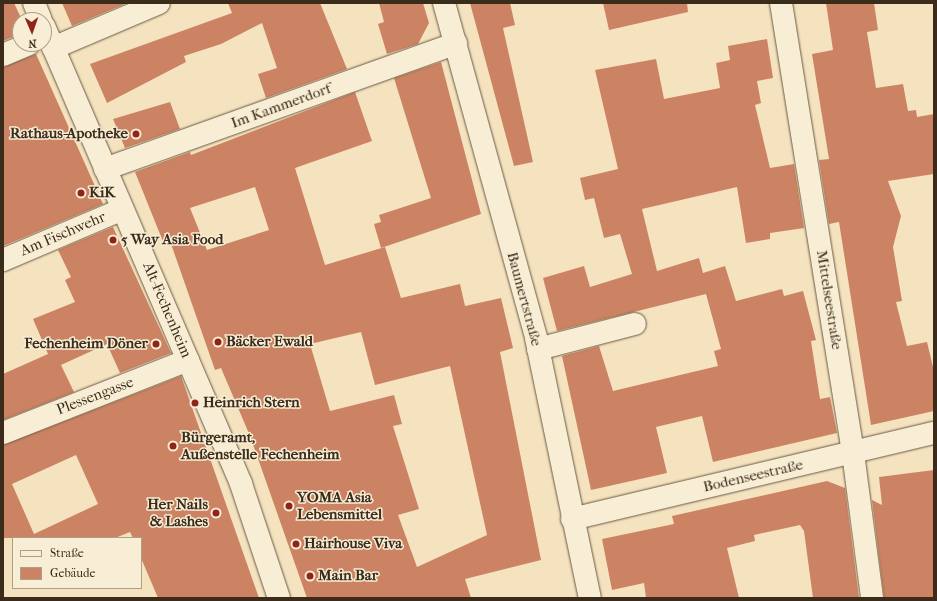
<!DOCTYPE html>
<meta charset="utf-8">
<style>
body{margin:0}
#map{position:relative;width:937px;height:601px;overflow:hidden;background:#f5e3bf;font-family:"IM FELL French Canon",serif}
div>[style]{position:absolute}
.building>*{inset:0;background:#cc8363}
.roads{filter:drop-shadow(0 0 1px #695944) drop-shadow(0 0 1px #695944)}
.minor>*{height:22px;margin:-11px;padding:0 11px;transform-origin:11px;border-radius:11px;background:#f8edd5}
.dots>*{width:11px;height:11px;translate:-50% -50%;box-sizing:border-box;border:2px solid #f8edd5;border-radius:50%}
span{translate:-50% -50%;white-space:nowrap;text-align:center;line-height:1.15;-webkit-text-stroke:3px #f8edd5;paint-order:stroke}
.street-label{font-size:15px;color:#3a2b1b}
.poi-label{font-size:15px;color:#3a2b1b;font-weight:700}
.right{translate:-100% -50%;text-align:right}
.left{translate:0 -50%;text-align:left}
.frame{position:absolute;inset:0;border:4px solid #3a2b1b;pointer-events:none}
.legend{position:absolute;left:12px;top:537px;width:130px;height:52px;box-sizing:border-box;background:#f8edd5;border:1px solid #ac9f8b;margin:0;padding:5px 7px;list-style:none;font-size:12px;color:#3a2b1b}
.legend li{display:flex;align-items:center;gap:8px;height:20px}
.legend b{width:20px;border:1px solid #ac9f8b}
.north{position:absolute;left:12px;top:12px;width:40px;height:40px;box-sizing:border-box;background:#f8edd5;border:1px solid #ac9f8b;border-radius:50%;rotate:178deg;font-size:11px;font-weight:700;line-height:16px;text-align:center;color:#3a2b1b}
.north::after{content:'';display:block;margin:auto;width:14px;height:18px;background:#8f2418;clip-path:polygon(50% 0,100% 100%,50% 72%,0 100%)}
</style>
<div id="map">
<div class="building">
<div style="clip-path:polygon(3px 3px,14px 3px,22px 20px,20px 34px,3px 41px)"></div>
<div style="clip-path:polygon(62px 3px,127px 3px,72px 26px)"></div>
<div style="clip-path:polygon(228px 3px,320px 3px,347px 69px,266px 98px,258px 74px,277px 68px,262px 23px,221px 44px,184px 56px,186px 62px,107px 103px,90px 64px,232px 13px)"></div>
<div style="clip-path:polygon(379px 3px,423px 3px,429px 23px,418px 44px,387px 54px,378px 24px,384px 22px)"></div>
<div style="clip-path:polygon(470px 3px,510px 3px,515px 25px,503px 28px,533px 162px,514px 166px)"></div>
<div style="clip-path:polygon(603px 3px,687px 3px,688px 12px,609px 30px)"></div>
<div style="clip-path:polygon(826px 3px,874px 3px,878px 30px,867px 32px,876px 88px,903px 84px,908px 111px,916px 110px,917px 117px,934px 114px,934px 174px,888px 181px,901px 216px,893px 247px,902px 301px,896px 302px,907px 346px,927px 342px,934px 371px,934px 411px,871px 425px,839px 222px,829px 224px,819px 160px,829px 159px,812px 54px,833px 50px)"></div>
<div style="clip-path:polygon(767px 39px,773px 78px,757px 81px,761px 103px,755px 105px,770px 168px,794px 164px,804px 228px,770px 233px,770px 239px,746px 243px,737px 187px,642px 209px,657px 271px,699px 258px,703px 273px,725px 266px,736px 301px,782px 289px,784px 296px,803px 291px,816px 340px,811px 341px,820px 399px,830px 397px,837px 433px,713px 462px,702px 416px,656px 427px,667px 473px,591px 490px,562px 356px,599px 346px,613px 391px,718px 366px,714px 351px,721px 349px,706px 294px,557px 331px,543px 278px,584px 266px,590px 287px,632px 274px,620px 234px,604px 238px,594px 198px,585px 200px,580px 178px,618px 169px,595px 70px,656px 59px,664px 99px,720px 88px,716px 63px,730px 60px,728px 46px)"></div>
<div style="clip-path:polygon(36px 54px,103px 204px,3px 246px,3px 67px)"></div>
<div style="clip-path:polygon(441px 62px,481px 214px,381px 248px,374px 224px,381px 222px,379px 215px,431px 198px,394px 78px)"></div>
<div style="clip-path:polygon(evenodd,355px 92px,372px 141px,295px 168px,325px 265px,385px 247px,401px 298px,460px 284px,465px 306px,501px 298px,513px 348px,500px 352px,541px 560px,465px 579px,471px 598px,307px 598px,250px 436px,221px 368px,215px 370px,170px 241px,164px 244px,135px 172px,190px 152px,191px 155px,355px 92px,255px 187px,269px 230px,207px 250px,190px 208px,255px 187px,355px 92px,361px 332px,375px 385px,450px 366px,487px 535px,417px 567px,398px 515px,419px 509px,393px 426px,402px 424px,394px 395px,330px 411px,310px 344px,361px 332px)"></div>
<div style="clip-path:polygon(170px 102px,180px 129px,125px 148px,113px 119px)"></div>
<div style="clip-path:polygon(113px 227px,171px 353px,120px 373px,107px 344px,61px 365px,74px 392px,3px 420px,3px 374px,48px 354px,33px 319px,75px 302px,65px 280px,71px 277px,58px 250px)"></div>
<div style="clip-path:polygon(evenodd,181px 376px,259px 598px,158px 598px,141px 558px,141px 538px,133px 538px,130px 532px,115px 538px,3px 538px,3px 445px,181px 376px,76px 455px,98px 504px,34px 534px,12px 484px,76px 455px)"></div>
<div style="clip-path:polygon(934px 470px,934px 598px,884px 598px,872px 500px,882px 505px,879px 477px)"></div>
<div style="clip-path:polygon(827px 481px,845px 488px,859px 598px,813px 598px,804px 531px,800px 525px,754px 535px,755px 541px,727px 548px,739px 598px,646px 598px,644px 583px,612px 590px,602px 539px,674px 524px,672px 516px)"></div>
</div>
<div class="roads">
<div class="minor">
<div style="left:34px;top:3px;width:18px;rotate:68deg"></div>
<div style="left:444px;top:3px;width:347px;rotate:74.6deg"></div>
<div style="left:536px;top:338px;width:266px;rotate:78.3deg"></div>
<div style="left:781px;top:3px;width:456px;rotate:80.9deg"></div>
<div style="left:853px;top:453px;width:146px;rotate:82.5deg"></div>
<div style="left:44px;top:26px;width:499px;rotate:66.7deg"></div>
<div style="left:241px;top:484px;width:120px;rotate:71.6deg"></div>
<div style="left:53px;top:48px;width:115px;rotate:-23deg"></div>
<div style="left:3px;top:55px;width:28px;rotate:-23deg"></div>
<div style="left:105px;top:169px;width:373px;rotate:-19.7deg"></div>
<div style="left:3px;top:260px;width:130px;rotate:-23deg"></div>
<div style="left:538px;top:349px;width:100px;rotate:-14.5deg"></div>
<div style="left:3px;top:433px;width:199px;rotate:-21.5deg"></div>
<div style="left:572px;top:519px;width:372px;rotate:-13.4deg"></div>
</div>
</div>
<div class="dots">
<div style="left:136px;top:134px;background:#8f2418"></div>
<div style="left:81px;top:193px;background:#8f2418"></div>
<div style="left:113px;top:240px;background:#8f2418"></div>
<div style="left:218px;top:342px;background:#8f2418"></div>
<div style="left:156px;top:344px;background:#8f2418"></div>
<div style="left:195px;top:403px;background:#8f2418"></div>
<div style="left:173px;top:446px;background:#8f2418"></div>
<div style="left:289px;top:506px;background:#8f2418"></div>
<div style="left:216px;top:513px;background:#8f2418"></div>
<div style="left:296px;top:544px;background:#8f2418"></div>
<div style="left:310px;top:576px;background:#8f2418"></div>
</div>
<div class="street-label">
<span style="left:281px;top:106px;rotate:-20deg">Im Kammerdorf</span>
<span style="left:63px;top:234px;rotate:-23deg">Am Fischwehr</span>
<span style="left:524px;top:299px;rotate:75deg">Baumertstraße</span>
<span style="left:829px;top:300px;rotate:81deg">Mittelseestraße</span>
<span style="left:167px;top:310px;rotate:67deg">Alt-Fechenheim</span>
<span style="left:95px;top:396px;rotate:-21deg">Plessengasse</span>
<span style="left:753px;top:476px;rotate:-13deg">Bodenseestraße</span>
</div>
<div class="poi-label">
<span class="right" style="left:128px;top:134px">Rathaus-Apotheke</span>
<span class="left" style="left:89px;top:193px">KiK</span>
<span class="left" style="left:121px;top:240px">5 Way Asia Food</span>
<span class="left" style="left:226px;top:342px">Bäcker Ewald</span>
<span class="right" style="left:148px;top:344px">Fechenheim Döner</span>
<span class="left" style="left:203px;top:403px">Heinrich Stern</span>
<span class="left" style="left:181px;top:446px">Bürgeramt,<br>Außenstelle Fechenheim</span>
<span class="left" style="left:297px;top:506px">YOMA Asia<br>Lebensmittel</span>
<span class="right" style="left:208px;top:513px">Her Nails<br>&amp; Lashes</span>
<span class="left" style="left:304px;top:544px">Hairhouse Viva</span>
<span class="left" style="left:318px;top:576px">Main Bar</span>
</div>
<div class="frame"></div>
<ul class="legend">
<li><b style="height:5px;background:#f8edd5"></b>Straße</li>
<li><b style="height:11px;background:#cc8363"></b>Gebäude</li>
</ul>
<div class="north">N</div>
</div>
